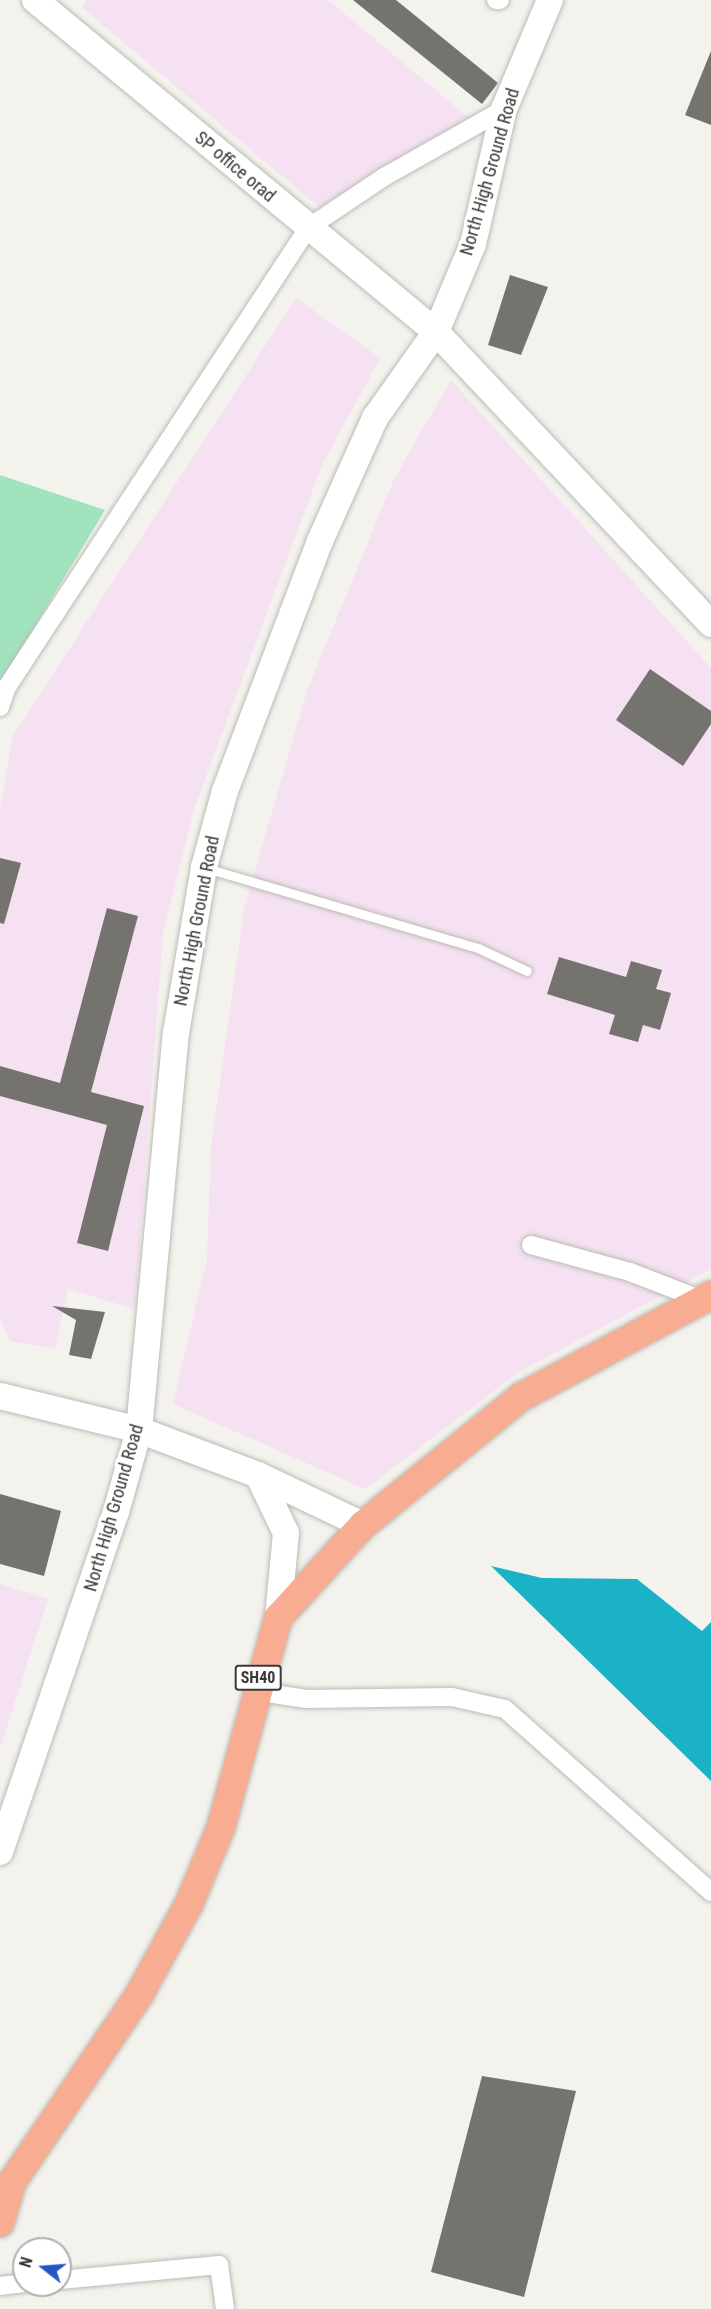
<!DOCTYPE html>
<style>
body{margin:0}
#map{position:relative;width:711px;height:2309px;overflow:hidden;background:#f3f2ed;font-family:"Roboto Condensed",sans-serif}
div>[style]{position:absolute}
.education>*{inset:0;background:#f5e1f1}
.green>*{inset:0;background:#a1e3bd}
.water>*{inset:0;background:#1bb1c6}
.building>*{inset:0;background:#74736e}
.roads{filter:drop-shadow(0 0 2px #bcbbb5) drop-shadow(0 0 2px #bcbbb5)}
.lane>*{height:9px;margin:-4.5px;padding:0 4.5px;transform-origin:4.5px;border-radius:4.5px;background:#fff}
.street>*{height:18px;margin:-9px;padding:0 9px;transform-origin:9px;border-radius:9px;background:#fff}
.secondary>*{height:26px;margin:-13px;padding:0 13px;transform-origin:13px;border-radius:13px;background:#fff}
.primary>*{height:28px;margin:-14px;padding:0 14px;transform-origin:14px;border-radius:14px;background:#f8ad93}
span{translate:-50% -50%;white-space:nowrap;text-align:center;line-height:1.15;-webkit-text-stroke:6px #fff;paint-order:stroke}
.shield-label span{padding:2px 4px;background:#fff;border:2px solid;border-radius:4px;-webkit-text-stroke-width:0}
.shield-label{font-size:16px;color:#3a3937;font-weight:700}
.street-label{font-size:18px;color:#3a3937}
.north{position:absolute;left:12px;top:2237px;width:60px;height:60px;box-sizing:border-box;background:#fff;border:2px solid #b0b0af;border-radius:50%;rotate:287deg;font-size:16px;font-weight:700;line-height:24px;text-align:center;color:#3a3937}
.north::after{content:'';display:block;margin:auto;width:21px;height:27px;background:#2756c4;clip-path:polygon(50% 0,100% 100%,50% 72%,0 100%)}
</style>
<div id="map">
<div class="education">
<div style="clip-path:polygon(86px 0,328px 0,470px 119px,319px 207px,83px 8px)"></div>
<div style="clip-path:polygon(296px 298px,380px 358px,322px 465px,195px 806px,163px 933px,135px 1309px,68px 1289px,55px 1349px,10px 1341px,0 1317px,0 808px,13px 736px)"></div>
<div style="clip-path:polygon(451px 380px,711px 668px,711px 1269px,519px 1372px,365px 1489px,173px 1404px,207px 1259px,211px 1148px,244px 909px,307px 691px,394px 479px)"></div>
<div style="clip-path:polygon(0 1584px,48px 1599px,0 1748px)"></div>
</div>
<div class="green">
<div style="clip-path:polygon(0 475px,105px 510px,0 684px)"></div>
</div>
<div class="water">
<div style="clip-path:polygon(491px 1566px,542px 1578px,637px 1579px,702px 1631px,711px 1622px,711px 1781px)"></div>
</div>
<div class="building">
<div style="clip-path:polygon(353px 0,396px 0,498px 83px,482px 104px)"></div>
<div style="clip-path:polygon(711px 51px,711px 125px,685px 115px)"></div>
<div style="clip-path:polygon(510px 275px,548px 287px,521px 355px,488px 345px)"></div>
<div style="clip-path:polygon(650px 669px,711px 711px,711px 724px,683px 766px,616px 720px)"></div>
<div style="clip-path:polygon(0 858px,21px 863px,4px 924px,0 923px)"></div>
<div style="clip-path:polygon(107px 908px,138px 916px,91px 1092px,144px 1106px,108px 1251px,77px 1243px,107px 1125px,0 1096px,0 1066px,60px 1083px)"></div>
<div style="clip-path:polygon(559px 957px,626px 977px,631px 961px,662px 970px,656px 989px,671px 993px,660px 1030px,643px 1025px,638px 1042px,609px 1034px,615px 1015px,547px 994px)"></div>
<div style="clip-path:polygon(52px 1306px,105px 1312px,91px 1359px,69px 1355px,76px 1320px)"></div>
<div style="clip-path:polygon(0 1494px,61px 1511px,44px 1576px,0 1564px)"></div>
<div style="clip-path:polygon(482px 2076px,576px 2091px,524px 2297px,431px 2272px)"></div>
</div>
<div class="roads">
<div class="lane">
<div style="left:206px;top:868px;width:284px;rotate:16.4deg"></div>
<div style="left:478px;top:948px;width:54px;rotate:25.1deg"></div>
</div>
<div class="street">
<div style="left:496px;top:0;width:4px"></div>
<div style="left:0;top:707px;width:21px;rotate:-71deg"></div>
<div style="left:7px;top:687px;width:549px;rotate:-56.74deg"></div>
<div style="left:308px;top:228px;width:92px;rotate:-33.9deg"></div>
<div style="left:384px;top:177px;width:138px;rotate:-29.5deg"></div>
<div style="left:531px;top:1245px;width:103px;rotate:15.3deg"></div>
<div style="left:630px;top:1272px;width:77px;rotate:21.3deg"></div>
<div style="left:254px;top:1691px;width:53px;rotate:8.7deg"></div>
<div style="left:306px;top:1699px;width:146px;rotate:-0.8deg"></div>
<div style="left:452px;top:1697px;width:54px;rotate:12.8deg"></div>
<div style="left:505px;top:1709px;width:276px;rotate:41.6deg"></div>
<div style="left:60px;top:2280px;width:160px;rotate:-5.4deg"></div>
<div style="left:219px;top:2265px;width:44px;rotate:82.2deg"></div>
<div style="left:0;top:2286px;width:24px;rotate:-7deg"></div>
</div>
<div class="secondary">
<div style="left:35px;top:0;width:521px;rotate:39.62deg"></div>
<div style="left:436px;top:332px;width:401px;rotate:46.7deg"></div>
<div style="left:0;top:1396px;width:143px;rotate:13.7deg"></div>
<div style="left:139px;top:1430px;width:127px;rotate:20.7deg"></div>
<div style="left:258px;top:1475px;width:116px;rotate:25.5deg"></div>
<div style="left:258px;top:1475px;width:64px;rotate:64.2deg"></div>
<div style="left:286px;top:1533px;width:85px;rotate:95.4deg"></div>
<div style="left:0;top:1852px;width:359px;rotate:-71.2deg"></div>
<div style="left:116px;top:1512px;width:85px;rotate:-74.3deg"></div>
<div style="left:139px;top:1430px;width:399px;rotate:-84.7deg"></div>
<div style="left:176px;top:1033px;width:168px;rotate:-80.4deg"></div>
<div style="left:204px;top:867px;width:79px;rotate:-74.6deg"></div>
<div style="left:225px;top:791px;width:267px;rotate:-69.2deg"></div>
<div style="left:320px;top:541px;width:135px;rotate:-65.9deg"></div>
<div style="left:375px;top:418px;width:105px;rotate:-54.7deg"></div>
<div style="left:436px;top:332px;width:95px;rotate:-67.2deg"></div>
<div style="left:473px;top:244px;width:139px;rotate:-77.1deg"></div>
<div style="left:504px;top:109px;width:118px;rotate:-67.1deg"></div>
</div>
<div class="primary">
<div style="left:0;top:2223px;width:43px;rotate:-73.7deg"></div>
<div style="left:12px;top:2182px;width:226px;rotate:-55.8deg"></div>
<div style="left:139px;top:1995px;width:104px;rotate:-61.2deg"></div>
<div style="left:189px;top:1904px;width:83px;rotate:-67.4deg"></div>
<div style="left:221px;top:1827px;width:217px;rotate:-74.7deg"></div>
<div style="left:278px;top:1618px;width:126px;rotate:-47.6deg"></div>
<div style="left:363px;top:1525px;width:203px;rotate:-39deg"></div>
<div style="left:521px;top:1397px;width:216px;rotate:-28.2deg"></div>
</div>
</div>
<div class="shield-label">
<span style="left:258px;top:1678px">SH40</span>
</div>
<div class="street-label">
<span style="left:235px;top:167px;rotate:40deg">SP office orad</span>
<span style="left:490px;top:172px;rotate:-74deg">North High Ground Road</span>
<span style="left:197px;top:921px;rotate:-79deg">North High Ground Road</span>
<span style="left:114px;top:1508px;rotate:-74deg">North High Ground Road</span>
</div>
<div class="north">N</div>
</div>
